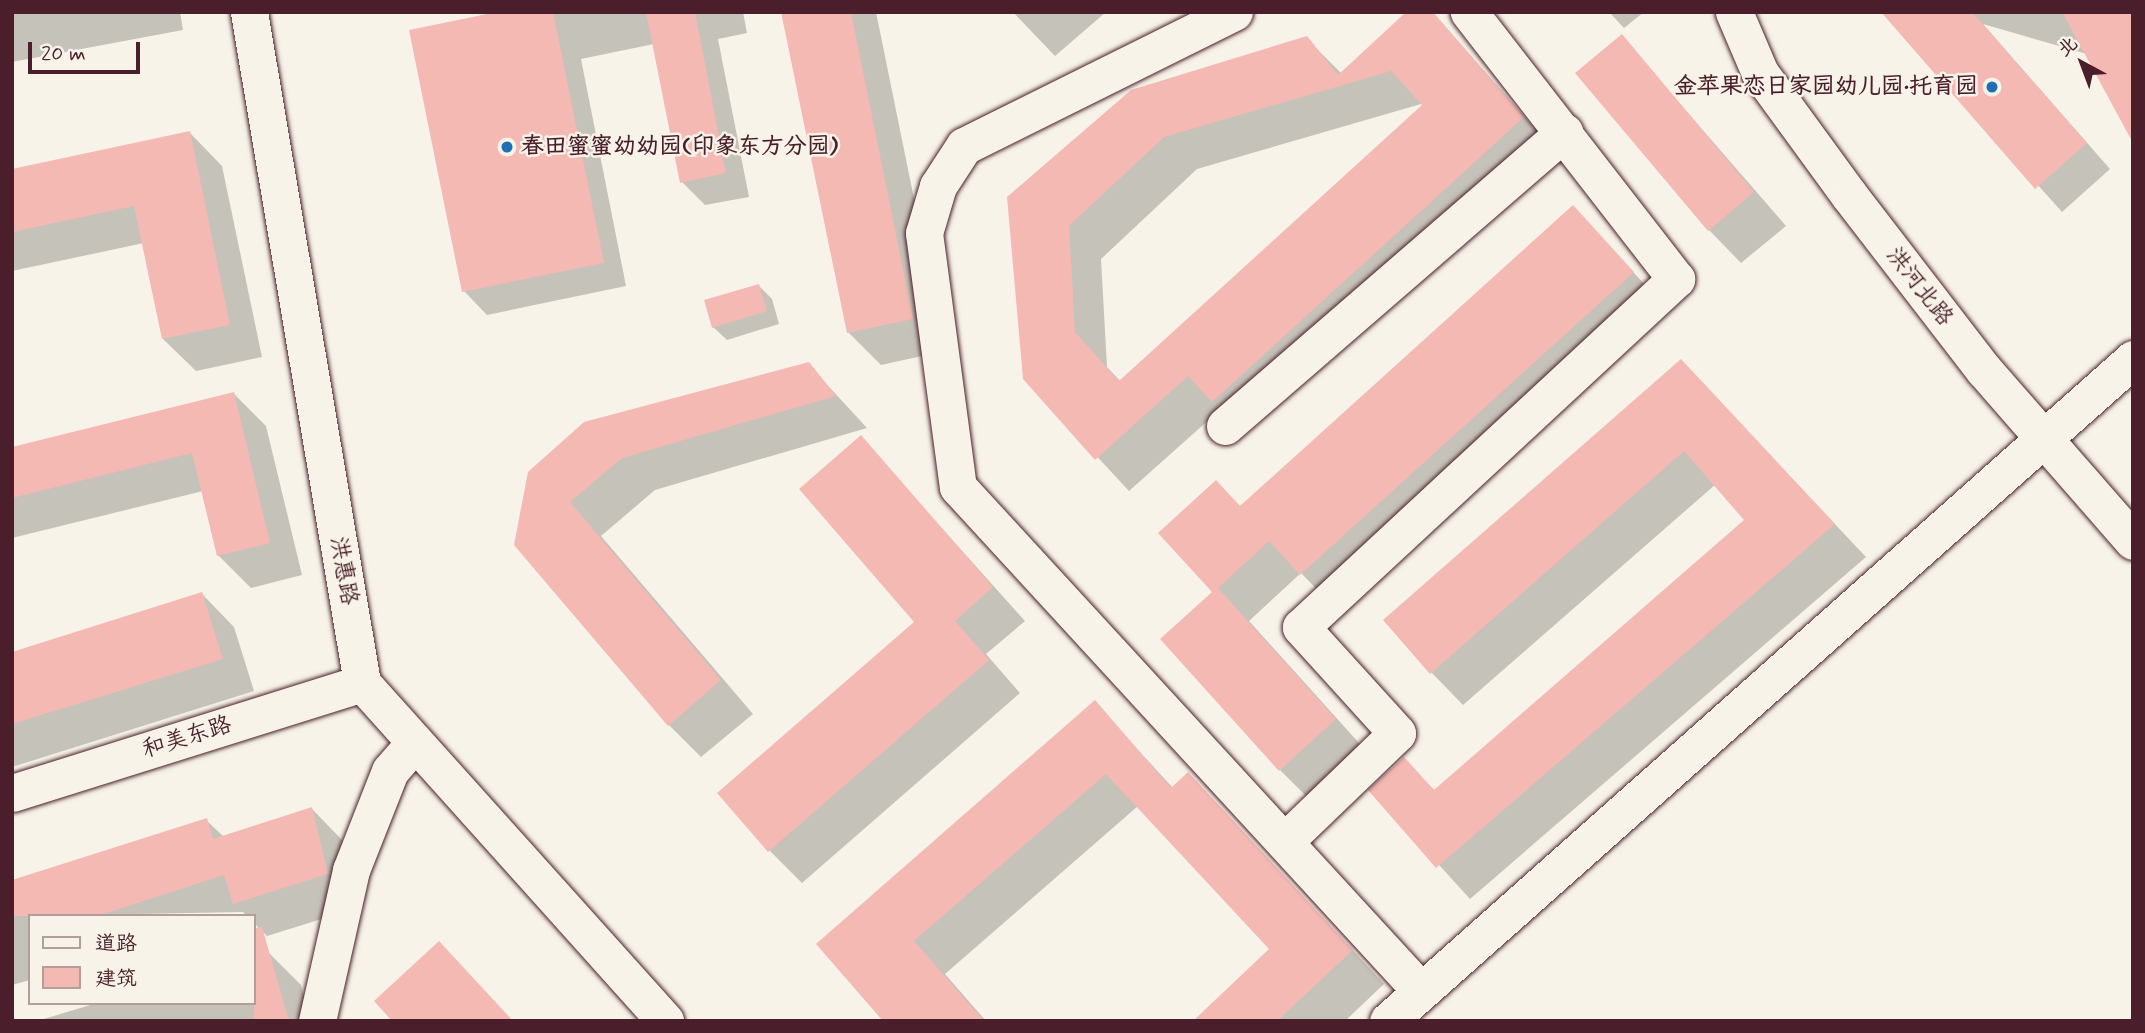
<!DOCTYPE html>
<meta charset="utf-8">
<style>
body{margin:0}
#map{position:relative;width:2145px;height:1033px;overflow:hidden;background:#f7f3e8;font-family:Mynerve,"LXGW WenKai TC",sans-serif}
div>[style]{position:absolute}
.shadow>*{inset:0;background:#0003}
.building>*{inset:0;background:#f4b9b3}
.roads{filter:drop-shadow(0 0 2px #4a1f2b) drop-shadow(0 0 2px #4a1f2b)}
.minor>*{height:37px;margin:-18.5px;padding:0 18.5px;transform-origin:18.5px;border-radius:18.5px;background:#f7f3e8}
.dots>*{width:19px;height:19px;translate:-50% -50%;box-sizing:border-box;border:4px solid #f7f3e8;border-radius:50%}
span{translate:-50% -50%;white-space:nowrap;text-align:center;line-height:1.15;-webkit-text-stroke:5px #f7f3e8;paint-order:stroke}
.poi-label{font-size:23px;color:#4a1f2b;font-weight:700}
.right{translate:-100% -50%;text-align:right}
.left{translate:0 -50%;text-align:left}
.street-label{font-size:23px;color:#4a1f2b}
.frame{position:absolute;inset:0;border:14px solid #4a1f2b;pointer-events:none}
.legend{position:absolute;left:28px;top:914px;width:228px;height:91px;box-sizing:border-box;background:#f7f3e8;border:2px solid #b29e9c;margin:0;padding:9px 12px;list-style:none;font-size:21px;color:#4a1f2b}
.legend li{display:flex;align-items:center;gap:14px;height:35px}
.legend b{width:35px;border:2px solid #b29e9c}
.north{position:absolute;left:2047px;top:28px;width:70px;height:70px;-webkit-text-stroke:5px #f7f3e8;paint-order:stroke;rotate:319deg;font-size:19px;font-weight:700;line-height:28px;text-align:center;color:#4a1f2b}
.north::after{content:'';display:block;margin:auto;width:24px;height:32px;background:#4a1f2b;clip-path:polygon(50% 0,100% 100%,50% 72%,0 100%)}
.scale{position:absolute;left:28px;top:42px;width:112px;height:32px;box-sizing:border-box;border:4px solid #4a1f2b;border-top:0;padding-left:9px;font-size:21px;line-height:24px;white-space:nowrap;color:#4a1f2b;-webkit-text-stroke:5px #f7f3e8;paint-order:stroke}
</style>
<div id="map">
<div class="shadow">
<div style="clip-path:polygon(12px 12px,180px 12px,183px 30px,12px 62px)"></div>
<div style="clip-path:polygon(505px 12px,743px 12px,747px 33px,718px 39px,749px 197px,705px 205px,682px 182px,654px 44px,581px 59px,626px 286px,487px 315px,464px 291px)"></div>
<div style="clip-path:polygon(783px 12px,876px 12px,945px 351px,881px 365px,848px 332px)"></div>
<div style="clip-path:polygon(1013px 12px,1106px 12px,1055px 56px)"></div>
<div style="clip-path:polygon(evenodd,1432px 12px,1555px 151px,1246px 433px,1221px 409px,1129px 491px,1024px 378px,1009px 198px,1306px 38px,1342px 74px,1432px 12px,1428px 102px,1121px 382px,1107px 367px,1101px 259px,1197px 169px,1428px 102px)"></div>
<div style="clip-path:polygon(1609px 12px,1644px 12px,1624px 28px)"></div>
<div style="clip-path:polygon(1883px 12px,2133px 12px,2087px 54px,1983px 24px,2110px 169px,2062px 212px)"></div>
<div style="clip-path:polygon(1622px 37px,1786px 226px,1741px 263px,1709px 230px)"></div>
<div style="clip-path:polygon(190px 133px,222px 166px,262px 357px,196px 371px,163px 339px,144px 243px,12px 271px,12px 171px)"></div>
<div style="clip-path:polygon(1573px 208px,1665px 306px,1333px 606px,1301px 573px,1249px 621px,1368px 753px,1312px 802px,1280px 770px,1214px 592px,1241px 508px)"></div>
<div style="clip-path:polygon(759px 286px,772px 299px,779px 324px,727px 340px,713px 327px)"></div>
<div style="clip-path:polygon(1681px 361px,1866px 557px,1470px 899px,1371px 790px,1404px 760px,1435px 791px,1747px 520px,1716px 484px,1463px 705px,1431px 672px)"></div>
<div style="clip-path:polygon(808px 364px,867px 428px,655px 490px,601px 536px,753px 714px,701px 757px,669px 725px,530px 473px)"></div>
<div style="clip-path:polygon(234px 394px,266px 426px,302px 575px,251px 588px,218px 555px,203px 491px,12px 538px,12px 448px)"></div>
<div style="clip-path:polygon(861px 438px,1025px 621px,986px 654px,1020px 693px,802px 883px,769px 850px,916px 622px)"></div>
<div style="clip-path:polygon(202px 594px,234px 627px,254px 691px,12px 767px,12px 654px)"></div>
<div style="clip-path:polygon(1095px 703px,1173px 788px,1220px 807px,1384px 984px,1345px 1021px,1196px 1021px,1272px 950px,1138px 806px,945px 974px,986px 1021px,885px 1021px,818px 944px)"></div>
<div style="clip-path:polygon(312px 809px,344px 842px,360px 907px,267px 936px,243px 912px,30px 916px,30px 980px,12px 985px,12px 882px,206px 820px,224px 837px)"></div>
<div style="clip-path:polygon(269px 953px,301px 985px,311px 1021px,37px 1021px,97px 1003px,254px 1003px,254px 957px)"></div>
</div>
<div class="building">
<div style="clip-path:polygon(497px 12px,553px 12px,604px 263px,462px 292px,409px 30px)"></div>
<div style="clip-path:polygon(646px 12px,695px 12px,726px 173px,680px 183px)"></div>
<div style="clip-path:polygon(781px 12px,851px 12px,913px 319px,847px 333px)"></div>
<div style="clip-path:polygon(evenodd,1406px 12px,1433px 12px,1524px 117px,1212px 402px,1188px 376px,1095px 460px,1023px 379px,1007px 197px,1131px 90px,1307px 36px,1338px 75px,1406px 12px,1391px 71px,1422px 105px,1119px 381px,1075px 332px,1069px 226px,1164px 137px,1391px 71px)"></div>
<div style="clip-path:polygon(1881px 12px,1972px 12px,2087px 143px,2035px 189px)"></div>
<div style="clip-path:polygon(2062px 12px,2133px 12px,2133px 143px)"></div>
<div style="clip-path:polygon(1622px 34px,1754px 192px,1708px 231px,1575px 73px)"></div>
<div style="clip-path:polygon(190px 131px,230px 325px,162px 339px,134px 206px,12px 232px,12px 169px)"></div>
<div style="clip-path:polygon(1573px 205px,1634px 272px,1300px 575px,1269px 541px,1218px 588px,1336px 719px,1279px 771px,1160px 639px,1212px 592px,1158px 533px,1216px 480px,1240px 506px)"></div>
<div style="clip-path:polygon(759px 284px,767px 311px,712px 328px,704px 300px)"></div>
<div style="clip-path:polygon(1681px 359px,1835px 524px,1436px 868px,1368px 790px,1404px 757px,1434px 790px,1744px 520px,1684px 451px,1430px 674px,1383px 620px)"></div>
<div style="clip-path:polygon(809px 362px,836px 396px,622px 458px,570px 502px,721px 680px,668px 726px,514px 545px,528px 472px,584px 422px)"></div>
<div style="clip-path:polygon(234px 392px,270px 543px,217px 556px,192px 453px,12px 498px,12px 447px)"></div>
<div style="clip-path:polygon(861px 435px,993px 587px,955px 621px,989px 660px,768px 852px,717px 793px,914px 622px,799px 489px)"></div>
<div style="clip-path:polygon(202px 592px,223px 659px,12px 724px,12px 652px)"></div>
<div style="clip-path:polygon(1095px 700px,1171px 788px,1188px 772px,1353px 950px,1277px 1021px,1193px 1021px,1269px 949px,1106px 774px,914px 941px,984px 1021px,883px 1021px,816px 944px)"></div>
<div style="clip-path:polygon(312px 807px,328px 874px,233px 904px,224px 875px,97px 916px,12px 916px,12px 880px,207px 818px,213px 839px)"></div>
<div style="clip-path:polygon(262px 927px,289px 1021px,254px 1021px,254px 928px)"></div>
<div style="clip-path:polygon(439px 941px,513px 1021px,392px 1021px,374px 1001px)"></div>
</div>
<div class="roads">
<div class="minor">
<div style="left:249px;top:12px;width:680px;rotate:80.44deg"></div>
<div style="left:362px;top:683px;width:454px;rotate:48.1deg"></div>
<div style="left:1234px;top:12px;width:301px;rotate:153.6deg"></div>
<div style="left:964px;top:146px;width:48px;rotate:123deg"></div>
<div style="left:938px;top:186px;width:49px;rotate:106.6deg"></div>
<div style="left:924px;top:233px;width:256px;rotate:82.4deg"></div>
<div style="left:958px;top:487px;width:684px;rotate:47.43deg"></div>
<div style="left:1734px;top:12px;width:66px;rotate:66.9deg"></div>
<div style="left:1760px;top:73px;width:151px;rotate:53.9deg"></div>
<div style="left:1849px;top:195px;width:221px;rotate:52.4deg"></div>
<div style="left:1984px;top:370px;width:227px;rotate:48.9deg"></div>
<div style="left:1225px;top:426px;width:449px;rotate:-40.9deg"></div>
<div style="left:12px;top:793px;width:367px;rotate:-17.4deg"></div>
<div style="left:1286px;top:840px;width:154px;rotate:-43.9deg"></div>
<div style="left:1397px;top:733px;width:143px;rotate:-132.2deg"></div>
<div style="left:1301px;top:627px;width:512px;rotate:-42.86deg"></div>
<div style="left:1676px;top:279px;width:338px;rotate:-127.8deg"></div>
<div style="left:317px;top:1021px;width:155px;rotate:-77.3deg"></div>
<div style="left:351px;top:870px;width:106px;rotate:-68.5deg"></div>
<div style="left:390px;top:771px;width:37px;rotate:-49deg"></div>
<div style="left:1388px;top:1021px;width:997px;rotate:-41.62deg"></div>
</div>
</div>
<div class="dots">
<div style="left:1992px;top:87px;background:#1f6fb2"></div>
<div style="left:507px;top:147px;background:#1f6fb2"></div>
</div>
<div class="poi-label">
<span class="right" style="left:1978px;top:87px">金苹果恋日家园幼儿园·托育园</span>
<span class="left" style="left:521px;top:147px">春田蜜蜜幼幼园(印象东方分园)</span>
</div>
<div class="street-label">
<span style="left:1919px;top:287px;rotate:52deg">洪河北路</span>
<span style="left:343px;top:571px;rotate:80deg">洪惠路</span>
<span style="left:187px;top:738px;rotate:-17deg">和美东路</span>
</div>
<div class="frame"></div>
<ul class="legend">
<li><b style="height:9px;background:#f7f3e8"></b>道路</li>
<li><b style="height:19px;background:#f4b9b3"></b>建筑</li>
</ul>
<div class="north">北</div>
<div class="scale">20 m</div>
</div>
